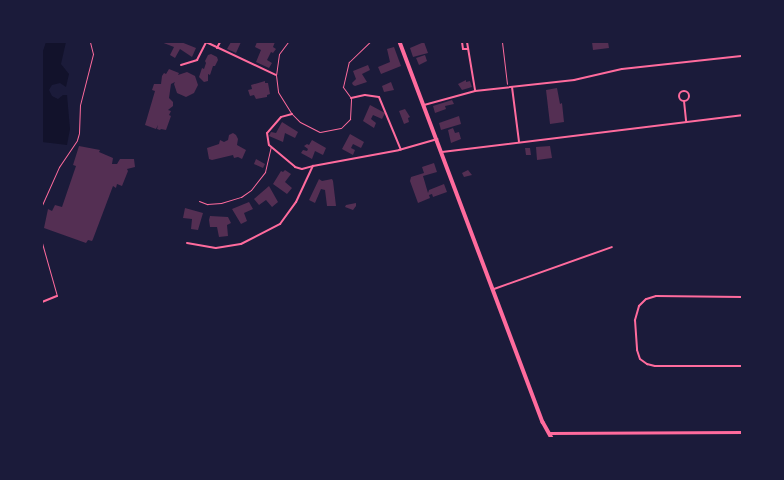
<!DOCTYPE html>
<style>
body{margin:0}
#map{position:relative;width:784px;height:480px;overflow:hidden;background:#1b1b3a;font-family:Rubik,sans-serif}
div>[style]{position:absolute}
.water>*{inset:0;background:#12122b}
.building>*{inset:0;background:#542f53}
.path>*{height:1px;margin:-0.5px;padding:0 0.5px;transform-origin:0.5px;border-radius:0.5px;background:#ff6b9d}
.service>*{height:1px;margin:-0.5px;padding:0 0.5px;transform-origin:0.5px;border-radius:0.5px;background:#ff6b9d}
.minor>*{height:2px;margin:-1px;padding:0 1px;transform-origin:1px;border-radius:1px;background:#ff6b9d}
.minor>.ring{margin:-1px;padding:0;box-sizing:content-box;background:none;border:2px solid #ff6b9d;border-radius:50%}
.tertiary>*{height:2.5px;margin:-1.25px;padding:0 1.25px;transform-origin:1.25px;border-radius:1.25px;background:#ff6b9d}
.trunk>*{height:3.5px;margin:-1.75px;padding:0 1.75px;transform-origin:1.75px;border-radius:1.75px;background:#ff6b9d}
span{translate:-50% -50%;white-space:nowrap;text-align:center;line-height:1.15;-webkit-text-stroke:4px #1b1b3a;paint-order:stroke}
.frame{position:absolute;inset:0;border:43px solid #1b1b3a;pointer-events:none}
</style>
<div id="map">
<div class="water">
<div style="clip-path:polygon(46px 42px,66px 42px,61px 64px,69px 74px,66px 87px,60px 83px,52px 85px,49px 90px,52px 96px,58px 99px,63px 95px,67px 95px,70px 129px,67px 145px,42px 142px,42px 54px)"></div>
</div>
<div class="building">
<div style="clip-path:polygon(161px 42px,181px 42px,196px 48px,192px 57px,180px 49px,175px 58px,170px 55px,174px 47px)"></div>
<div style="clip-path:polygon(231px 42px,241px 42px,236px 53px,227px 49px)"></div>
<div style="clip-path:polygon(257px 42px,275px 42px,273px 47px,276px 49px,273px 53px,271px 52px,267px 60px,272px 63px,269px 68px,256px 62px,261px 50px,255px 47px)"></div>
<div style="clip-path:polygon(424px 42px,428px 53px,413px 57px,410px 48px)"></div>
<div style="clip-path:polygon(592px 42px,608px 42px,609px 48px,593px 50px)"></div>
<div style="clip-path:polygon(394px 47px,401px 66px,381px 74px,378px 67px,390px 62px,387px 49px)"></div>
<div style="clip-path:polygon(211px 54px,217px 57px,218px 60px,215px 66px,213px 66px,210px 75px,208px 74px,208px 81px,204px 82px,199px 77px,202px 68px,204px 69px,206px 63px,205px 61px,208px 55px)"></div>
<div style="clip-path:polygon(425px 55px,427px 61px,419px 65px,416px 58px)"></div>
<div style="clip-path:polygon(368px 65px,370px 70px,362px 74px,367px 82px,355px 86px,353px 85px,352px 83px,356px 79px,353px 71px)"></div>
<div style="clip-path:polygon(169px 69px,179px 73px,178px 75px,187px 72px,195px 76px,198px 85px,194px 93px,186px 97px,177px 93px,174px 84px,175px 82px,171px 84px,169px 98px,173px 102px,173px 106px,168px 110px,171px 111px,169px 115px,171px 116px,166px 130px,161px 129px,160px 130px,157px 129px,158px 125px,156px 129px,145px 125px,155px 91px,152px 90px,154px 84px,161px 84px,162px 76px,164px 73px,166px 74px)"></div>
<div style="clip-path:polygon(466px 80px,466px 82px,470px 81px,472px 87px,462px 90px,458px 84px)"></div>
<div style="clip-path:polygon(265px 81px,265px 83px,268px 83px,270px 94px,267px 95px,267px 97px,256px 99px,254px 95px,250px 96px,248px 90px,252px 89px,251px 85px)"></div>
<div style="clip-path:polygon(391px 82px,394px 90px,384px 92px,382px 86px)"></div>
<div style="clip-path:polygon(557px 88px,560px 104px,562px 103px,564px 122px,550px 124px,546px 90px)"></div>
<div style="clip-path:polygon(452px 100px,454px 104px,445px 106px,446px 109px,435px 113px,433px 106px)"></div>
<div style="clip-path:polygon(370px 105px,385px 113px,382px 119px,373px 115px,371px 119px,376px 123px,374px 128px,363px 121px)"></div>
<div style="clip-path:polygon(405px 109px,410px 117px,408px 118px,409px 122px,404px 124px,399px 111px)"></div>
<div style="clip-path:polygon(459px 116px,461px 124px,441px 130px,439px 123px)"></div>
<div style="clip-path:polygon(282px 122px,298px 132px,295px 138px,285px 133px,283px 142px,269px 136px,271px 132px,276px 133px)"></div>
<div style="clip-path:polygon(453px 128px,455px 133px,459px 132px,461px 139px,451px 143px,448px 130px)"></div>
<div style="clip-path:polygon(233px 133px,236px 135px,238px 139px,237px 145px,246px 150px,242px 159px,238px 157px,234px 158px,233px 155px,212px 160px,209px 159px,207px 148px,219px 144px,220px 140px,224px 142px,228px 140px,229px 135px)"></div>
<div style="clip-path:polygon(350px 134px,364px 142px,361px 148px,353px 144px,351px 148px,355px 150px,353px 155px,342px 149px)"></div>
<div style="clip-path:polygon(312px 140px,326px 148px,323px 155px,315px 151px,312px 159px,301px 153px,303px 150px,307px 151px,308px 149px,304px 146px,307px 144px,309px 145px)"></div>
<div style="clip-path:polygon(79px 146px,100px 150px,99px 152px,113px 158px,112px 164px,117px 164px,120px 159px,134px 159px,135px 167px,127px 169px,128px 171px,122px 186px,117px 184px,116px 188px,113px 186px,93px 239px,92px 241px,88px 240px,86px 243px,44px 228px,48px 209px,52px 211px,55px 205px,62px 207px,76px 166px,73px 165px)"></div>
<div style="clip-path:polygon(550px 146px,552px 158px,537px 160px,536px 147px)"></div>
<div style="clip-path:polygon(525px 148px,530px 148px,531px 155px,526px 155px)"></div>
<div style="clip-path:polygon(256px 159px,265px 164px,263px 168px,254px 164px)"></div>
<div style="clip-path:polygon(434px 163px,437px 172px,423px 176px,428px 193px,429px 190px,444px 184px,447px 192px,433px 197px,432px 194px,429px 195px,430px 198px,418px 203px,410px 181px,411px 177px,424px 173px,422px 167px)"></div>
<div style="clip-path:polygon(285px 170px,291px 174px,285px 182px,292px 188px,287px 194px,273px 184px,281px 171px,283px 172px)"></div>
<div style="clip-path:polygon(468px 170px,472px 175px,464px 177px,462px 173px)"></div>
<div style="clip-path:polygon(319px 179px,322px 181px,332px 179px,333px 181px,336px 206px,327px 206px,325px 190px,321px 189px,315px 203px,309px 200px)"></div>
<div style="clip-path:polygon(269px 186px,278px 202px,272px 207px,266px 200px,259px 205px,254px 199px)"></div>
<div style="clip-path:polygon(249px 202px,253px 209px,244px 213px,247px 221px,241px 224px,232px 209px)"></div>
<div style="clip-path:polygon(356px 203px,356px 206px,353px 210px,345px 207px,346px 205px)"></div>
<div style="clip-path:polygon(185px 208px,203px 213px,198px 230px,191px 229px,192px 219px,183px 218px)"></div>
<div style="clip-path:polygon(210px 216px,228px 217px,231px 223px,227px 225px,228px 236px,219px 237px,217px 227px,210px 227px,209px 220px)"></div>
</div>
<div class="path">
<div style="left:502px;top:42px;width:42px;rotate:83.2deg"></div>
</div>
<div class="service">
<div style="left:288px;top:42px;width:15px;rotate:127deg"></div>
<div style="left:279px;top:54px;width:21px;rotate:98deg"></div>
<div style="left:276px;top:75px;width:17px;rotate:83deg"></div>
<div style="left:278px;top:92px;width:26px;rotate:58deg"></div>
<div style="left:292px;top:114px;width:11px;rotate:45deg"></div>
<div style="left:300px;top:122px;width:22px;rotate:27deg"></div>
<div style="left:320px;top:132px;width:21px;rotate:-11deg"></div>
<div style="left:341px;top:128px;width:13px;rotate:-45deg"></div>
<div style="left:350px;top:119px;width:21px;rotate:-87deg"></div>
<div style="left:351px;top:98px;width:14px;rotate:-126deg"></div>
<div style="left:343px;top:87px;width:26px;rotate:-77deg"></div>
<div style="left:349px;top:62px;width:29px;rotate:-44deg"></div>
<div style="left:199px;top:201px;width:9px;rotate:21deg"></div>
<div style="left:207px;top:204px;width:14px;rotate:-4deg"></div>
<div style="left:221px;top:203px;width:21px;rotate:-17deg"></div>
<div style="left:241px;top:197px;width:12px;rotate:-35deg"></div>
<div style="left:251px;top:190px;width:23px;rotate:-52deg"></div>
<div style="left:265px;top:172px;width:26px;rotate:-77deg"></div>
<div style="left:42px;top:205px;width:42px;rotate:-65.9deg"></div>
<div style="left:59px;top:167px;width:32px;rotate:-56deg"></div>
<div style="left:77px;top:140px;width:7px;rotate:-74deg"></div>
<div style="left:79px;top:133px;width:28px;rotate:-88deg"></div>
<div style="left:80px;top:105px;width:53px;rotate:-75.7deg"></div>
<div style="left:93px;top:54px;width:12px;rotate:-104deg"></div>
<div style="left:42px;top:243px;width:55px;rotate:74.2deg"></div>
</div>
<div class="minor">
<div style="left:206px;top:42px;width:77px;rotate:25.2deg"></div>
<div style="left:462px;top:42px;width:7px;rotate:82deg"></div>
<div style="left:463px;top:49px;width:5px"></div>
<div style="left:467px;top:42px;width:49px;rotate:80.5deg"></div>
<div style="left:217px;top:48px;width:7px;rotate:-63deg"></div>
<div style="left:181px;top:65px;width:17px;rotate:-17deg"></div>
<div style="left:197px;top:60px;width:20px;rotate:-63deg"></div>
<div style="left:512px;top:87px;width:55px;rotate:82.7deg"></div>
<div class="ring" style="left:679px;top:91px;width:8px;height:8px"></div>
<div style="left:351px;top:98px;width:14px;rotate:-12deg"></div>
<div style="left:365px;top:95px;width:14px;rotate:8deg"></div>
<div style="left:379px;top:97px;width:57px;rotate:67.5deg"></div>
<div style="left:684px;top:101px;width:20px;rotate:84deg"></div>
<div style="left:424px;top:105px;width:53px;rotate:-15.4deg"></div>
<div style="left:475px;top:91px;width:100px;rotate:-6.3deg"></div>
<div style="left:574px;top:80px;width:49px;rotate:-12.9deg"></div>
<div style="left:622px;top:69px;width:120px;rotate:-6.2deg"></div>
<div style="left:292px;top:114px;width:11px;rotate:165deg"></div>
<div style="left:281px;top:117px;width:21px;rotate:131deg"></div>
<div style="left:267px;top:133px;width:12px;rotate:81deg"></div>
<div style="left:269px;top:145px;width:34px;rotate:40deg"></div>
<div style="left:295px;top:167px;width:7px;rotate:16deg"></div>
<div style="left:302px;top:169px;width:11px;rotate:-15deg"></div>
<div style="left:442px;top:152px;width:302px;rotate:-7deg"></div>
<div style="left:187px;top:243px;width:29px;rotate:10deg"></div>
<div style="left:216px;top:248px;width:25px;rotate:-9deg"></div>
<div style="left:241px;top:244px;width:44px;rotate:-27.1deg"></div>
<div style="left:280px;top:224px;width:27px;rotate:-54deg"></div>
<div style="left:296px;top:202px;width:40px;rotate:-65deg"></div>
<div style="left:313px;top:166px;width:87px;rotate:-10.5deg"></div>
<div style="left:399px;top:150px;width:40px;rotate:-16deg"></div>
<div style="left:494px;top:289px;width:125px;rotate:-19.6deg"></div>
<div style="left:742px;top:297px;width:86px;rotate:-179.3deg"></div>
<div style="left:656px;top:296px;width:10px;rotate:163deg"></div>
<div style="left:646px;top:299px;width:10px;rotate:135deg"></div>
<div style="left:639px;top:306px;width:15px;rotate:106deg"></div>
<div style="left:635px;top:320px;width:30px;rotate:86deg"></div>
<div style="left:637px;top:350px;width:9px;rotate:72deg"></div>
<div style="left:640px;top:359px;width:9px;rotate:36deg"></div>
<div style="left:647px;top:364px;width:8px;rotate:14deg"></div>
<div style="left:655px;top:366px;width:87px"></div>
<div style="left:42px;top:302px;width:16px;rotate:-22deg"></div>
</div>
<div class="tertiary">
<div style="left:549px;top:433px;width:193px;rotate:-0.3deg"></div>
</div>
<div class="trunk">
<div style="left:400px;top:42px;width:406px;rotate:69.4deg"></div>
<div style="left:543px;top:422px;width:18px;rotate:61deg"></div>
</div>
<div class="frame"></div>
</div>
